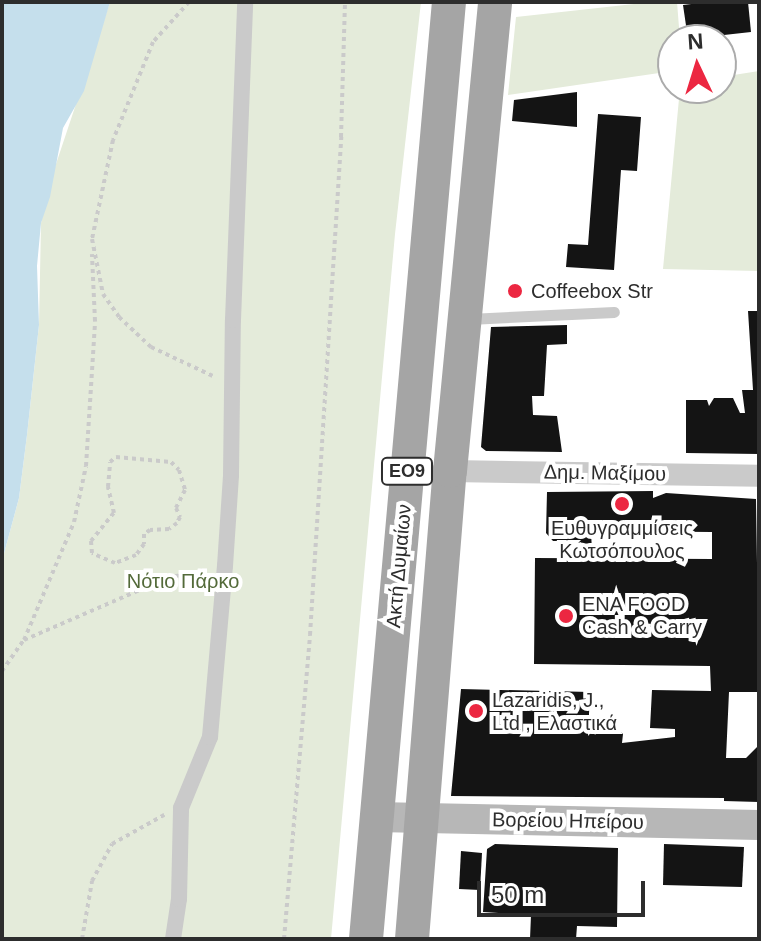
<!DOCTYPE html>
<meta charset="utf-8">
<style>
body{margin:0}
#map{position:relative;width:761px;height:941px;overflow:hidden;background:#fff;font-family:Arial,sans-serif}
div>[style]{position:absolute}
.green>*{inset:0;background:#e4ebda}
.water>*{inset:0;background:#c5dfec}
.building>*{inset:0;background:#141414}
.path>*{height:4px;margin-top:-2px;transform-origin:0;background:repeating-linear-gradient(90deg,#cacaca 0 4px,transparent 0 8px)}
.service>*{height:11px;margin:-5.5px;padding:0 5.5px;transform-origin:5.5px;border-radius:5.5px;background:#cacaca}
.pedestrian>*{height:16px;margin:-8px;padding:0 8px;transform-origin:8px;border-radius:8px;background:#cacaca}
.minor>*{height:22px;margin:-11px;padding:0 11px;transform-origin:11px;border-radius:11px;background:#cacaca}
.secondary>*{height:30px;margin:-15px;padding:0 15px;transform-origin:15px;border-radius:15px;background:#b7b7b7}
.primary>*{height:34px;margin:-17px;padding:0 17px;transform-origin:17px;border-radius:17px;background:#a5a5a5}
.dots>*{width:22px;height:22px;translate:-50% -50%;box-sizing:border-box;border:4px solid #fff;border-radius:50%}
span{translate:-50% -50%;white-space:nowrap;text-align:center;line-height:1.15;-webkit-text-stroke:8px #fff;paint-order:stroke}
.shield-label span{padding:2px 6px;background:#fff;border:2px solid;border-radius:6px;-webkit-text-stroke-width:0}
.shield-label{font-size:18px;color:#2d2d2d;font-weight:700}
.poi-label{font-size:20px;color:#2d2d2d}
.left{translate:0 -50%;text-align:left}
.street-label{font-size:20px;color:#2d2d2d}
.park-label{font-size:20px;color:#536a39}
.frame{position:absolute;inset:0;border:4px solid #2d2d2d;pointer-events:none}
.north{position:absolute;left:657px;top:24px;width:80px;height:80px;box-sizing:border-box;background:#fff;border:2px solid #ababab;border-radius:50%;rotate:356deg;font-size:22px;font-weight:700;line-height:32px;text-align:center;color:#2d2d2d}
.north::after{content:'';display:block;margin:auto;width:28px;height:36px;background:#ec2741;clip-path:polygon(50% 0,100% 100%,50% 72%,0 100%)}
.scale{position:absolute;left:477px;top:881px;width:168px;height:36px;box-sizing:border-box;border:4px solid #2d2d2d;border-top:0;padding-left:10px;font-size:24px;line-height:28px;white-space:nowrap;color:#2d2d2d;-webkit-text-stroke:6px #fff;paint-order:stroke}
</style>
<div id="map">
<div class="green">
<div style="clip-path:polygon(110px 2px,421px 2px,395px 234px,331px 939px,2px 939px,2px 561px,19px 498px,27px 435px,39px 325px,41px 223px,53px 173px)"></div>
<div style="clip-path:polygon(652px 2px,677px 2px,680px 40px,673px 40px,673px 71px,508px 95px,516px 17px)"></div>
<div style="clip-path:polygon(759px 71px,759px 271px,663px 269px,680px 88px,721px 88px,721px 77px)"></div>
</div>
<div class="water">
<div style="clip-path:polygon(2px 2px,110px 2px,84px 91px,63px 128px,50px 197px,41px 223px,37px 266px,39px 325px,27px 435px,19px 498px,2px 561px)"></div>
</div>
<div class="building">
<div style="clip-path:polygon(708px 2px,748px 2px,751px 32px,688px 39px,683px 5px)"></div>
<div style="clip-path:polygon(577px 92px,577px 127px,512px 121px,514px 100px)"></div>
<div style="clip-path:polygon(598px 114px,641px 117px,637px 171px,621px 170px,614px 270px,566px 267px,568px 244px,588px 245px)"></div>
<div style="clip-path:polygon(748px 311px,759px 311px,759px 454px,686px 453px,686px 400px,707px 400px,709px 406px,714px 398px,733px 398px,740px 413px,745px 413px,742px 390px,753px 390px)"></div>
<div style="clip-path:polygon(567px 325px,567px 344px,547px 345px,544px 396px,532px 396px,533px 415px,557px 416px,562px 452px,486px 451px,481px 447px,491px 327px)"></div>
<div style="clip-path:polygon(653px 491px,653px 498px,666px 493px,756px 499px,759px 692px,729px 692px,726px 758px,746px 758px,759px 745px,759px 802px,724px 801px,724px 798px,451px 796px,461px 689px,590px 692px,588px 736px,595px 728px,617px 728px,623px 734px,622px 743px,675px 737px,675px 729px,650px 728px,652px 690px,711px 691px,710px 666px,534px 664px,535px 558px,712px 559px,712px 532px,591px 531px,592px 552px,570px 552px,569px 541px,553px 541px,546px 533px,547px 492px)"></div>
<div style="clip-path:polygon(495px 844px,618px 848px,617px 927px,577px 926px,576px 939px,530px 939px,531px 915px,483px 912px,487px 849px)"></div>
<div style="clip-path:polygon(664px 844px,744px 847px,742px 887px,663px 885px)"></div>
<div style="clip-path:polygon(461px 851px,482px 853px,480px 890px,459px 889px)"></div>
</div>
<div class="path">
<div style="left:189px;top:2px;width:54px;rotate:132deg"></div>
<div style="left:153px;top:42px;width:106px;rotate:112.2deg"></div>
<div style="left:113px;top:140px;width:101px;rotate:102deg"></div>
<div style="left:92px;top:239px;width:56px;rotate:78.7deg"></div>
<div style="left:103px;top:294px;width:28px;rotate:55deg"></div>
<div style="left:119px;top:317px;width:44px;rotate:43.2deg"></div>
<div style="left:151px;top:347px;width:68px;rotate:25.1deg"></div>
<div style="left:116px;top:457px;width:55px;rotate:5.2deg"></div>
<div style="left:171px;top:462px;width:11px;rotate:45deg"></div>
<div style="left:179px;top:470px;width:21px;rotate:73deg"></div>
<div style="left:185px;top:490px;width:20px;rotate:117deg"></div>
<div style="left:176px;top:508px;width:10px;rotate:66deg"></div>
<div style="left:180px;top:517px;width:7px;rotate:117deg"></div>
<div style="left:177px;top:523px;width:10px;rotate:143deg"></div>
<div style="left:169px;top:529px;width:19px;rotate:177deg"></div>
<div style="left:150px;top:530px;width:7px;rotate:146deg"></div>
<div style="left:144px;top:534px;width:10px;rotate:90deg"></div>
<div style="left:144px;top:544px;width:14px;rotate:126deg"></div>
<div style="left:136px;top:555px;width:22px;rotate:159deg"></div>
<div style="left:115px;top:563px;width:25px;rotate:-157deg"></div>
<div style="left:92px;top:553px;width:12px;rotate:-95deg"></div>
<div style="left:91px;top:541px;width:36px;rotate:-51deg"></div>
<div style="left:114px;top:513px;width:27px;rotate:-103deg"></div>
<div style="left:108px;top:487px;width:25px;rotate:-85deg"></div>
<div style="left:110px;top:462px;width:8px;rotate:-40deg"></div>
<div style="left:24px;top:640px;width:128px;rotate:-67deg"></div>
<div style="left:74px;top:522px;width:57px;rotate:-77.9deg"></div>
<div style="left:86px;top:466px;width:145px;rotate:-86.4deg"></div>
<div style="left:95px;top:321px;width:67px;rotate:-92.6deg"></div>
<div style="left:2px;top:671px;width:38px;rotate:-55deg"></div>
<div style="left:24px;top:640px;width:156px;rotate:-23.4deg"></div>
<div style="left:167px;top:578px;width:40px;rotate:-12deg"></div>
<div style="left:82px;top:939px;width:59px;rotate:-80.2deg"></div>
<div style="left:92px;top:881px;width:42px;rotate:-61.6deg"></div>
<div style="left:112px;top:844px;width:60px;rotate:-29.1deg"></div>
<div style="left:284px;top:939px;width:305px;rotate:-85.1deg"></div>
<div style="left:310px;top:635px;width:499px;rotate:-86.4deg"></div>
<div style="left:341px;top:137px;width:135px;rotate:-88.3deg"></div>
</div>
<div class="service">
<div style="left:469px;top:319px;width:145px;rotate:-2.8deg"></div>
</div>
<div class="pedestrian">
<div style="left:173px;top:939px;width:40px;rotate:-81.5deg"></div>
<div style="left:179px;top:899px;width:91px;rotate:-88.7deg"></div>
<div style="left:181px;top:808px;width:77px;rotate:-67.8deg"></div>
<div style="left:210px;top:737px;width:172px;rotate:-85deg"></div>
<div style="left:225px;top:566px;width:91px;rotate:-86.2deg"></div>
<div style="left:231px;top:475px;width:155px;rotate:-89.3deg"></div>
<div style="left:233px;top:320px;width:318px;rotate:-87.8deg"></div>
</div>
<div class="minor">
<div style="left:450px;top:471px;width:309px;rotate:0.9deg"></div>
</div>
<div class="secondary">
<div style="left:376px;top:817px;width:383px;rotate:1.2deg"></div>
</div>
<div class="primary">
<div style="left:366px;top:939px;width:941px;rotate:-84.94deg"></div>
<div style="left:412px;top:939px;width:470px;rotate:-85.4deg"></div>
<div style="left:450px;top:471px;width:471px;rotate:-84.5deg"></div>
</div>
<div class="dots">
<div style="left:515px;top:291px;background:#ec2741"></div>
<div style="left:622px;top:504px;background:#ec2741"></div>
<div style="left:566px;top:616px;background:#ec2741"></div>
<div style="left:476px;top:711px;background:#ec2741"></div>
</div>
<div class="shield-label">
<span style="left:407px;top:471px">ΕΟ9</span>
</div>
<div class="poi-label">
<span class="left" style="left:531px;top:291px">Coffeebox Str</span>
<span style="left:622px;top:540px">Ευθυγραμμίσεις<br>Κωτσόπουλος</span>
<span class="left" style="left:582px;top:616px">ENA FOOD<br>Cash &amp; Carry</span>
<span class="left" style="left:492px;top:712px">Lazaridis, J.,<br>Ltd , Ελαστικά</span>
</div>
<div class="street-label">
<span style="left:605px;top:473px;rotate:1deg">Δημ. Μαξίμου</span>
<span style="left:399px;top:566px;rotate:-85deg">Ακτή Δυμαίων</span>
<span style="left:568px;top:821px;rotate:1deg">Βορείου Ηπείρου</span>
</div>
<div class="park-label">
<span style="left:183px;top:581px">Νότιο Πάρκο</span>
</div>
<div class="frame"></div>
<div class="north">N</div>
<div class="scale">50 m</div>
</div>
